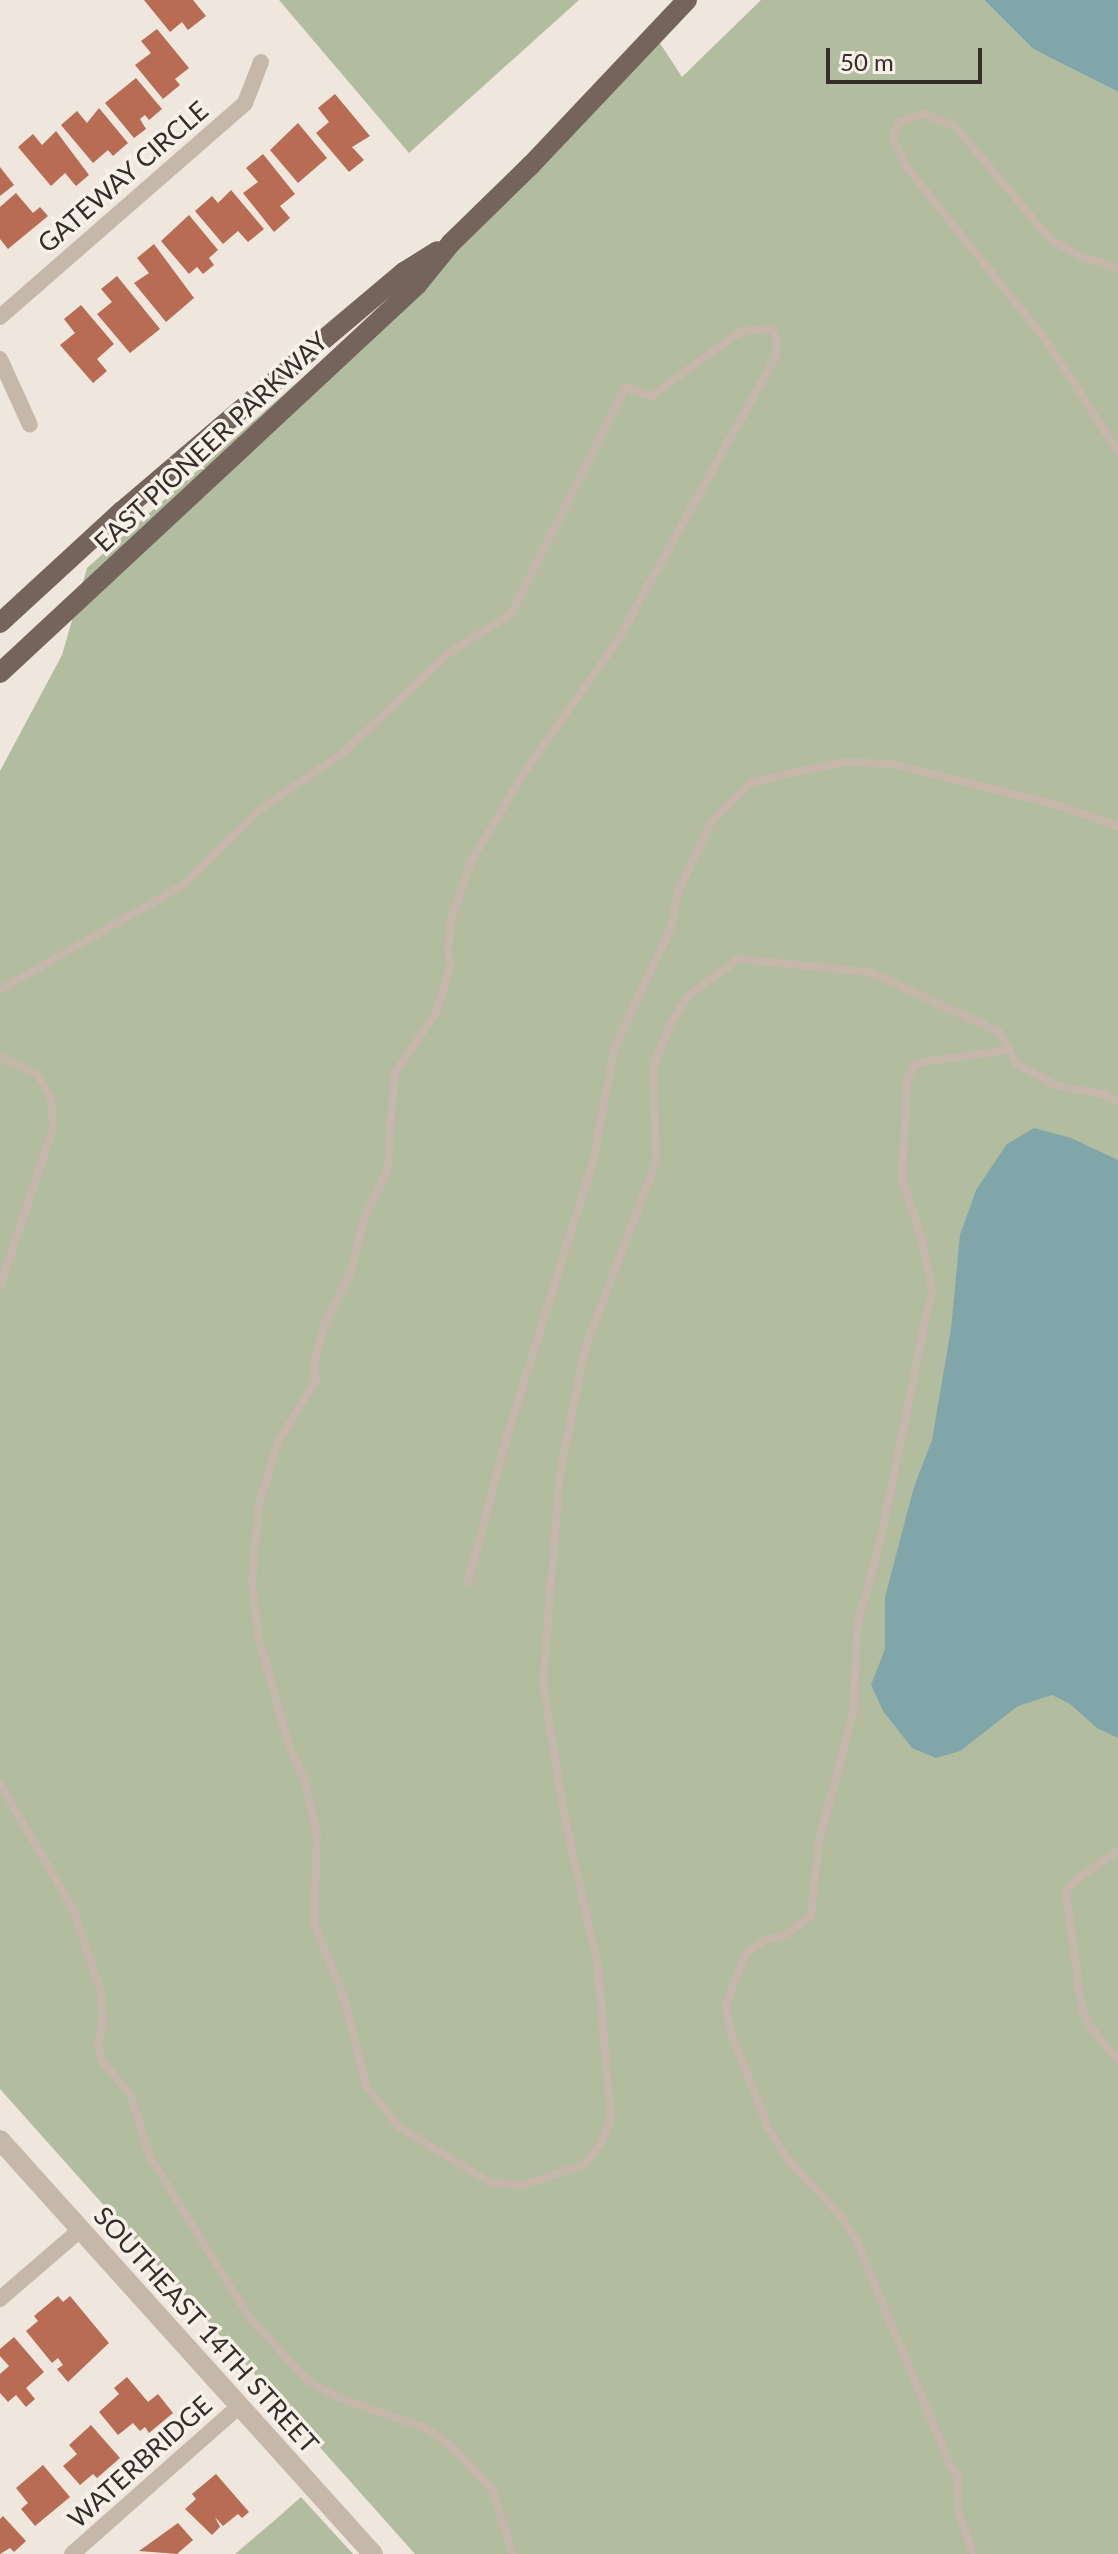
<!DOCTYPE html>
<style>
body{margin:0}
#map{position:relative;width:1118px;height:2554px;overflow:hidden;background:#efe7dd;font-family:Lato,sans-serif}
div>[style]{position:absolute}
.green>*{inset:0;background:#b2bc9f}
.water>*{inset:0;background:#80a6a9}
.building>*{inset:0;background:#b76c53}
.service>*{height:8px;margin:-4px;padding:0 4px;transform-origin:4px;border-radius:4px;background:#c6b7ab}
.minor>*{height:16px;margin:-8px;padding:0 8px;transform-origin:8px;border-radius:8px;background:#c6b7ab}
.tertiary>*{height:20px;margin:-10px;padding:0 10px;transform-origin:10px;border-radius:10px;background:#c6b7ab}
.primary>*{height:20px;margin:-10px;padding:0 10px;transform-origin:10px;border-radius:10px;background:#74645c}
span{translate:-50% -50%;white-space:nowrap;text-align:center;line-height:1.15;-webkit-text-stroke:7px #f7f1e9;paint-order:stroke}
.street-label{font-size:26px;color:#342d29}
.scale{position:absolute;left:826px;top:48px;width:156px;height:36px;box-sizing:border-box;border:4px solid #342d29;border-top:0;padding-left:10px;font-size:24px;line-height:28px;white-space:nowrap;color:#342d29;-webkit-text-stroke:6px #f7f1e9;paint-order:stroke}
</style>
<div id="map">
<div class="green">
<div style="clip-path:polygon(279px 0,579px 0,409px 153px)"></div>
<div style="clip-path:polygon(761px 0,984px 0,1033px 49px,1118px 92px,1118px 2554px,415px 2554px,0 2089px,0 771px,62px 655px,87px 568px,403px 289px,656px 37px,682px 77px)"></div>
<div style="clip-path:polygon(301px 2497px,353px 2554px,235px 2554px,275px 2520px)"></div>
</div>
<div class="water">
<div style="clip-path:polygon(984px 0,1118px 0,1118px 92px,1033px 49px)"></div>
<div style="clip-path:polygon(1034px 1128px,1071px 1138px,1118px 1160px,1118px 1738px,1097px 1728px,1070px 1704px,1052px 1695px,1018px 1706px,960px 1751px,936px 1758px,912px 1748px,883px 1711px,871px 1685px,885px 1649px,885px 1597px,914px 1487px,932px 1440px,951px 1329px,960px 1235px,976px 1190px,1007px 1144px)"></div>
</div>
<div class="building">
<div style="clip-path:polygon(144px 0,193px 0,206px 16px,188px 30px,182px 22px,170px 32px)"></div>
<div style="clip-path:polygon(157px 29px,189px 68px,175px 79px,180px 85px,163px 99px,135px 65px,151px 53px,141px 41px)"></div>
<div style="clip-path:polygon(136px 78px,162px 109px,149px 120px,145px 115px,140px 119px,146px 129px,134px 138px,105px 103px)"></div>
<div style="clip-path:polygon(335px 94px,370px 136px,352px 147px,364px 160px,349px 172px,316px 133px,329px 122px,318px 108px)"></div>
<div style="clip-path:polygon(99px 108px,128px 143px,113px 156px,108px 150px,93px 163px,61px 125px,77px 111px,87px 123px)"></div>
<div style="clip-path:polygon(298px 123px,327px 158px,298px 183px,270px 150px)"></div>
<div style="clip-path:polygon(56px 131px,89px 175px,76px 186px,65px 173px,51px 186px,18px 147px,33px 134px,42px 145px)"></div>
<div style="clip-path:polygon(263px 154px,295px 194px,280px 206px,290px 218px,274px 232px,243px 193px,258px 182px,246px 168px)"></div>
<div style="clip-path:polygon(0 167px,14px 185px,0 196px)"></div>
<div style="clip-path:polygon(231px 190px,264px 229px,248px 242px,238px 231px,223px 244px,195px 211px,212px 196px,218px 203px)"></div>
<div style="clip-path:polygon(16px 193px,33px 213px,40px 207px,48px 216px,8px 249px,0 239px,0 207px)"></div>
<div style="clip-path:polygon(189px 215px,218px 250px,209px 258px,214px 265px,203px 274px,197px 267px,189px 274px,161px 241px)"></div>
<div style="clip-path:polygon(154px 244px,194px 298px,166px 322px,134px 283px,149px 273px,137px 258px)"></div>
<div style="clip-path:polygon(117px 276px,160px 329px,130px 353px,97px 314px,112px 302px,101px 289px)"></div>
<div style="clip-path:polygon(81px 305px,114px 344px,97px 359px,107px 371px,93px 383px,60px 345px,75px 333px,64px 319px)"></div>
<div style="clip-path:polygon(58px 2296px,63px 2302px,70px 2296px,109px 2343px,68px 2382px,57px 2369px,63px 2365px,58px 2358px,52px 2363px,26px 2331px,38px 2321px,34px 2316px)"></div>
<div style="clip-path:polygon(14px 2337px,44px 2372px,26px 2388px,35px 2399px,26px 2407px,16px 2395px,8px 2402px,0 2393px,0 2374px,9px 2366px,0 2356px,0 2349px)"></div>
<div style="clip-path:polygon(127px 2377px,148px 2402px,158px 2394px,173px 2413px,149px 2433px,145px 2427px,140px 2431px,133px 2423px,118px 2435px,99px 2412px,119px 2394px,114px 2388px)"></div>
<div style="clip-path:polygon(91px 2425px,120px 2458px,97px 2478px,93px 2474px,80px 2485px,63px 2466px,77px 2454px,69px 2445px)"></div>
<div style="clip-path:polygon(43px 2465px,70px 2497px,35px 2526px,21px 2509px,28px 2503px,16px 2488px)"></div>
<div style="clip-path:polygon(216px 2474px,249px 2512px,242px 2518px,238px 2514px,223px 2526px,215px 2517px,220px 2527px,212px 2535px,185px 2509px,196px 2499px,192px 2494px)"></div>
<div style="clip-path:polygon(3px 2516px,26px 2541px,14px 2552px,10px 2548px,0 2554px,0 2519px)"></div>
<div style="clip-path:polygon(178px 2523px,193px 2540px,177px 2554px,139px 2551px)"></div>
</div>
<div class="service">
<div style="left:1118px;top:268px;width:34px;rotate:-163deg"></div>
<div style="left:1085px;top:258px;width:38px;rotate:-152deg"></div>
<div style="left:1051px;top:240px;width:149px;rotate:-130.1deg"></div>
<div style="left:955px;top:126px;width:34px;rotate:-159deg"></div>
<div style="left:923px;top:114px;width:27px;rotate:160deg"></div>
<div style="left:898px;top:123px;width:16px;rotate:108deg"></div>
<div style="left:893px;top:138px;width:30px;rotate:66deg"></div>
<div style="left:905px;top:165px;width:228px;rotate:51.2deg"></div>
<div style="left:1048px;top:343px;width:130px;rotate:57.3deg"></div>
<div style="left:0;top:990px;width:211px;rotate:-29.8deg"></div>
<div style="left:183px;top:885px;width:109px;rotate:-44.3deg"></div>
<div style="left:261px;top:809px;width:99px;rotate:-34.3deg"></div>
<div style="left:343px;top:753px;width:146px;rotate:-43.3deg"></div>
<div style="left:449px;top:653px;width:73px;rotate:-32.2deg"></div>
<div style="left:511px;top:614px;width:254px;rotate:-63.3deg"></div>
<div style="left:625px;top:387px;width:28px;rotate:19deg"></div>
<div style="left:651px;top:396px;width:110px;rotate:-35.7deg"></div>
<div style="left:740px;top:332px;width:32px;rotate:-7deg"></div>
<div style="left:772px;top:328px;width:13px;rotate:67deg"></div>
<div style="left:777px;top:340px;width:16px;rotate:94deg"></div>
<div style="left:776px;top:356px;width:329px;rotate:119.1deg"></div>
<div style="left:616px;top:643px;width:163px;rotate:125.3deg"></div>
<div style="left:522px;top:776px;width:100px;rotate:120.7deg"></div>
<div style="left:471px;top:862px;width:61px;rotate:109deg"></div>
<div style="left:451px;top:920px;width:30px;rotate:96deg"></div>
<div style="left:448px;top:950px;width:16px;rotate:83deg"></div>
<div style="left:450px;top:966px;width:49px;rotate:106.6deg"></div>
<div style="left:436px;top:1013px;width:74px;rotate:124.5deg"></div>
<div style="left:394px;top:1074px;width:95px;rotate:93.6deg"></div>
<div style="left:388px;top:1169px;width:59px;rotate:115.3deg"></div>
<div style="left:363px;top:1222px;width:53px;rotate:104.3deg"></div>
<div style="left:350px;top:1273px;width:56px;rotate:116.6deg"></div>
<div style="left:325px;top:1323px;width:41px;rotate:105.8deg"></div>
<div style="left:314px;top:1362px;width:18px;rotate:84deg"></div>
<div style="left:316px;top:1380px;width:73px;rotate:121.5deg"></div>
<div style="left:278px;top:1442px;width:65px;rotate:107deg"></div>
<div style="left:259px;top:1504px;width:77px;rotate:95.2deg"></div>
<div style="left:252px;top:1581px;width:54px;rotate:83.7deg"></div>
<div style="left:258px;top:1635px;width:115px;rotate:74.4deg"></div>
<div style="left:289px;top:1746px;width:42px;rotate:65.9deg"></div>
<div style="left:306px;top:1784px;width:53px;rotate:78.1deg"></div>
<div style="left:317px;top:1836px;width:87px;rotate:92deg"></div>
<div style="left:314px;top:1923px;width:78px;rotate:68.1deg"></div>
<div style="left:343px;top:1995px;width:94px;rotate:75.8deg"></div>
<div style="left:366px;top:2086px;width:53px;rotate:51.2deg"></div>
<div style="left:399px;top:2127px;width:108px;rotate:31.3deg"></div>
<div style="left:491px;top:2183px;width:34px;rotate:3deg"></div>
<div style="left:525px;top:2185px;width:65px;rotate:-19.8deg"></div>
<div style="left:586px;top:2163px;width:25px;rotate:-53deg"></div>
<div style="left:601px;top:2143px;width:25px;rotate:-67deg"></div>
<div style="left:611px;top:2120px;width:153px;rotate:-94.9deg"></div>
<div style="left:598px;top:1968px;width:163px;rotate:-102.4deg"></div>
<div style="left:563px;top:1809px;width:130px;rotate:-98.9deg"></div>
<div style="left:543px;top:1681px;width:208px;rotate:-85.3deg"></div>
<div style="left:560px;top:1474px;width:128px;rotate:-78.8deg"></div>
<div style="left:585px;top:1348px;width:199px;rotate:-69.1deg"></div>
<div style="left:656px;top:1162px;width:97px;rotate:-91.2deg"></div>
<div style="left:654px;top:1065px;width:43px;rotate:-68.2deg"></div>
<div style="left:670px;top:1025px;width:36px;rotate:-58deg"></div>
<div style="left:689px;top:995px;width:62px;rotate:-35.8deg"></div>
<div style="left:739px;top:959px;width:132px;rotate:5.7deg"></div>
<div style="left:870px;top:972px;width:142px;rotate:24.9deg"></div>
<div style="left:999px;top:1032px;width:37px;rotate:61deg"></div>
<div style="left:1017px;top:1064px;width:45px;rotate:29.4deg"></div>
<div style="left:1056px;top:1086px;width:49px;rotate:9.5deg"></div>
<div style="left:1104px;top:1094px;width:16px;rotate:27deg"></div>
<div style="left:0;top:1057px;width:41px;rotate:24.7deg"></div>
<div style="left:37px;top:1074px;width:28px;rotate:60deg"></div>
<div style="left:51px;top:1098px;width:30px;rotate:86deg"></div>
<div style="left:53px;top:1128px;width:167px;rotate:108.5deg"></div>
<div style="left:468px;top:1582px;width:151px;rotate:-75deg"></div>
<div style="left:507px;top:1436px;width:288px;rotate:-72.6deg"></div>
<div style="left:593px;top:1161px;width:116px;rotate:-79.1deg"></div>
<div style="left:615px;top:1047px;width:132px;rotate:-65deg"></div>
<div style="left:671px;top:927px;width:39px;rotate:-78deg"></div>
<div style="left:679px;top:889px;width:74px;rotate:-64.5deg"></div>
<div style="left:711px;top:822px;width:57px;rotate:-44.3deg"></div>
<div style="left:752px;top:782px;width:93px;rotate:-12.4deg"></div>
<div style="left:843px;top:762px;width:49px;rotate:2.3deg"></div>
<div style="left:892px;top:764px;width:167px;rotate:13.9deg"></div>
<div style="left:1054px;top:804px;width:68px;rotate:19deg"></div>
<div style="left:0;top:1784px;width:145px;rotate:59.7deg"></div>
<div style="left:73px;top:1909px;width:88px;rotate:71.4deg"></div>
<div style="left:101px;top:1992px;width:33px;rotate:87deg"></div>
<div style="left:103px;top:2025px;width:19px;rotate:106deg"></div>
<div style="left:98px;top:2043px;width:18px;rotate:77deg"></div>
<div style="left:102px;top:2061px;width:45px;rotate:50.4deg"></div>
<div style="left:131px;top:2096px;width:64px;rotate:72.7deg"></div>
<div style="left:150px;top:2157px;width:190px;rotate:58.2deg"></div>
<div style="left:250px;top:2318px;width:86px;rotate:47.4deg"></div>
<div style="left:308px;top:2381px;width:36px;rotate:28deg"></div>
<div style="left:340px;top:2398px;width:92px;rotate:19.6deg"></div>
<div style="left:427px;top:2429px;width:25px;rotate:34deg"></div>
<div style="left:448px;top:2443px;width:64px;rotate:46.3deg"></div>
<div style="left:492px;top:2489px;width:68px;rotate:72.1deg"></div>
<div style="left:1118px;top:1851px;width:50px;rotate:145.7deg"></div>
<div style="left:1077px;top:1879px;width:17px;rotate:130deg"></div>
<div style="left:1066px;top:1892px;width:119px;rotate:82.3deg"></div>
<div style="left:1082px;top:2010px;width:21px;rotate:62deg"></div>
<div style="left:1092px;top:2029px;width:40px;rotate:50deg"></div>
<div style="left:973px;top:2554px;width:42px;rotate:-109.3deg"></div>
<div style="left:959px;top:2514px;width:38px;rotate:-92deg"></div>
<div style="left:958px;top:2476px;width:11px;rotate:-128deg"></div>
<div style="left:951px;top:2467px;width:246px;rotate:-112.7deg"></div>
<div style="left:856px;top:2240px;width:26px;rotate:-121deg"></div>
<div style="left:843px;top:2218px;width:80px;rotate:-133.5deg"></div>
<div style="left:788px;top:2160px;width:36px;rotate:-122deg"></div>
<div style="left:769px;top:2130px;width:107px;rotate:-111.3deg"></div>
<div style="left:730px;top:2030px;width:25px;rotate:-99deg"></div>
<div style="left:726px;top:2005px;width:56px;rotate:-69deg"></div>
<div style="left:746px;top:1953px;width:22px;rotate:-34deg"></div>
<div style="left:764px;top:1941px;width:24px;rotate:-17deg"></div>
<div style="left:787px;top:1934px;width:30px;rotate:-37deg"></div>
<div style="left:811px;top:1916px;width:75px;rotate:-83.9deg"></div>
<div style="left:819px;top:1841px;width:137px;rotate:-75.1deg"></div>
<div style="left:854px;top:1709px;width:83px;rotate:-87.9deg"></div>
<div style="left:857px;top:1626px;width:87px;rotate:-74.7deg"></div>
<div style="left:880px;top:1542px;width:258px;rotate:-78.4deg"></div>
<div style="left:932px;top:1289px;width:50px;rotate:-101.5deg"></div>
<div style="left:922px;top:1240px;width:64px;rotate:-108.2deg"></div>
<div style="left:902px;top:1179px;width:100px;rotate:-87.1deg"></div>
<div style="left:907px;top:1079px;width:16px;rotate:-63deg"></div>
<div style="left:914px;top:1065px;width:16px;rotate:-15deg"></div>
<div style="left:929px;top:1061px;width:81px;rotate:-7.8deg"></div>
</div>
<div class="minor">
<div style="left:0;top:317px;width:325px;rotate:-41.1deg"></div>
<div style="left:245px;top:103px;width:44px;rotate:-68.7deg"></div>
<div style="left:0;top:359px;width:72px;rotate:65.6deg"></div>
<div style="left:0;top:2299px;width:107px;rotate:-40.8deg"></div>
<div style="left:72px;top:2554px;width:223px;rotate:-41.5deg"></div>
</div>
<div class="tertiary">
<div style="left:0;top:2140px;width:557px;rotate:47.98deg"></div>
</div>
<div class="primary">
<div style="left:0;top:623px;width:166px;rotate:-42.6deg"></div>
<div style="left:122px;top:511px;width:255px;rotate:-40.4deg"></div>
<div style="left:316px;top:346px;width:115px;rotate:-40.1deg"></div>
<div style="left:404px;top:272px;width:39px;rotate:-32deg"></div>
<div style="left:0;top:673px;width:570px;rotate:-42.94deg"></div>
<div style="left:417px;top:285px;width:54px;rotate:-51deg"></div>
<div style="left:451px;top:243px;width:112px;rotate:-44.3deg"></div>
<div style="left:531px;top:165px;width:227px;rotate:-46.6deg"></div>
</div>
<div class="street-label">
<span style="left:123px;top:177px;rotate:-41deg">GATEWAY CIRCLE</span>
<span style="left:211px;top:442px;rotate:-43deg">EAST PIONEER PARKWAY</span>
<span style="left:206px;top:2330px;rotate:48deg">SOUTHEAST 14TH STREET</span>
<span style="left:140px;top:2462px;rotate:-42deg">WATERBRIDGE</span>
</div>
<div class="scale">50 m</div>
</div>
